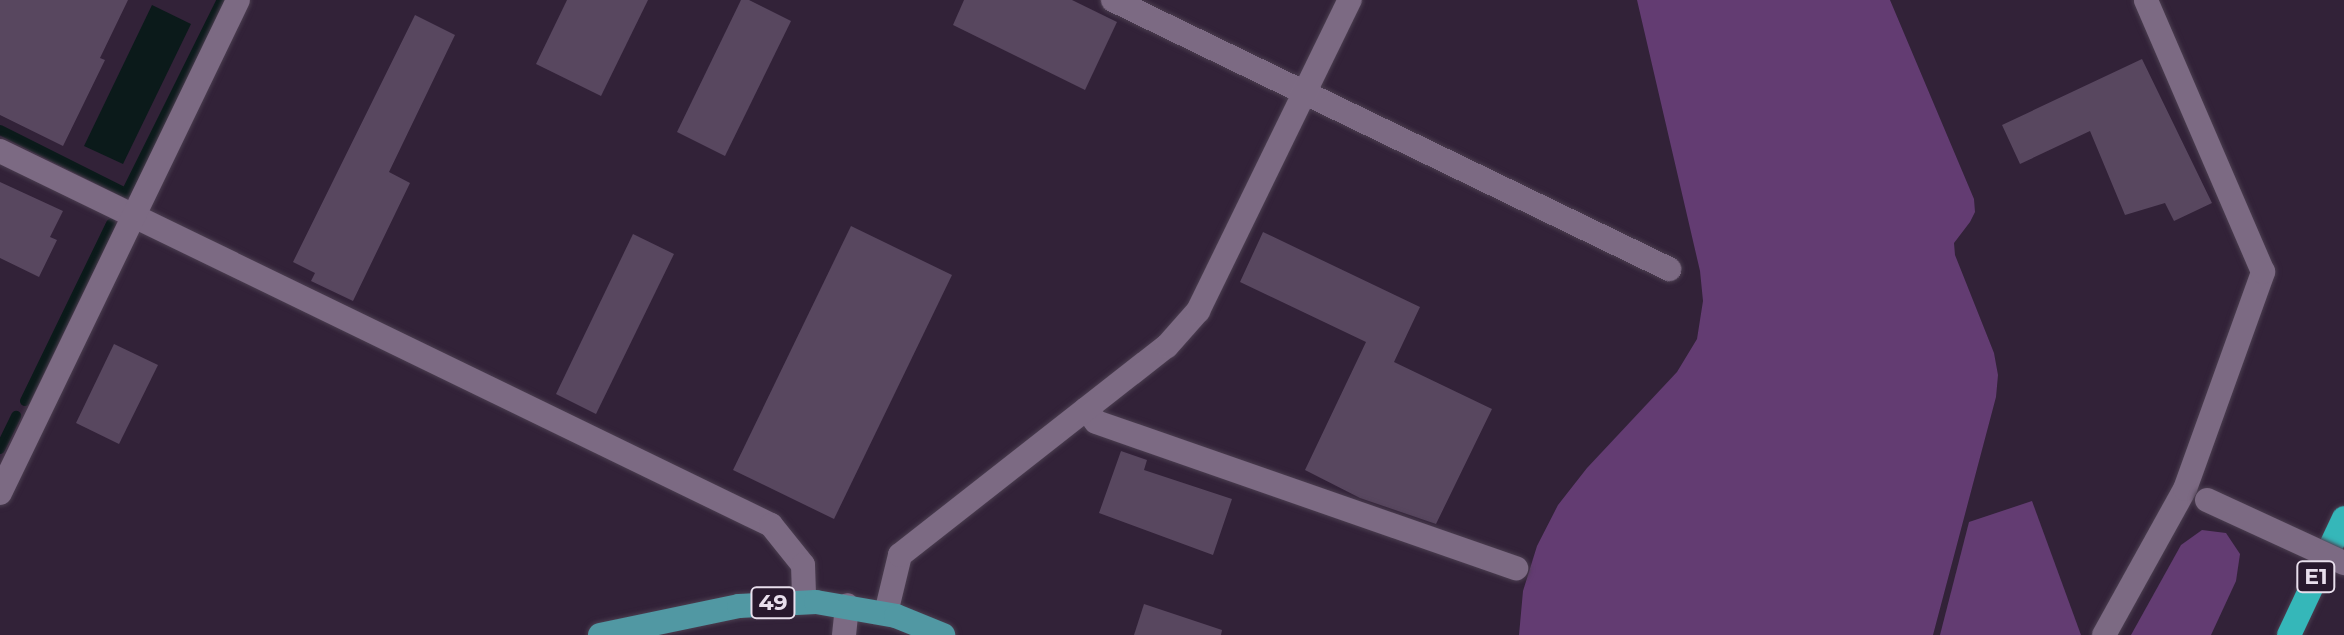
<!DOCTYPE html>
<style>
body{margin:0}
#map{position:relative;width:2344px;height:635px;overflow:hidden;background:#322238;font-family:Montserrat,sans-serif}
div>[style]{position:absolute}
.green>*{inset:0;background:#633c72}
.water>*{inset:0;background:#0b1a1a}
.stream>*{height:10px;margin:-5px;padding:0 5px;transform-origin:5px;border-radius:5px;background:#0b1a1a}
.building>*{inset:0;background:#58475f}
.roads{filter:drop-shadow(0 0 2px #4b3e50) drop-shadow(0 0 2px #4b3e50)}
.minor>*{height:24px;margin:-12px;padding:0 12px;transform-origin:12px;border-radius:12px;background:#7c6a83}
.major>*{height:24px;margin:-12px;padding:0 12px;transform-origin:12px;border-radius:12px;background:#5198a3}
.highway>*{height:24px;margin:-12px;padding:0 12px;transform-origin:12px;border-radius:12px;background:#35b7b9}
.bridges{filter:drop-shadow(0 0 2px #4b3e50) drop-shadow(0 0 2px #4b3e50)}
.minor-bridge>*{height:24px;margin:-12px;padding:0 12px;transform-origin:12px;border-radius:12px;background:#7c6a83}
span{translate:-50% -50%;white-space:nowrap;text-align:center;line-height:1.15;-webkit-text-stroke:6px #28182d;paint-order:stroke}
.shield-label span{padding:2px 6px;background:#28182d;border:2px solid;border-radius:6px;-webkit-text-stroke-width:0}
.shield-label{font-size:22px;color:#e8deec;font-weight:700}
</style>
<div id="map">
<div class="green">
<div style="clip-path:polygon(1637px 0,1890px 0,1974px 199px,1975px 212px,1970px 222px,1954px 243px,1955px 255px,1994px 353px,1998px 375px,1996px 397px,1933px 635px,1519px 635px,1523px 591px,1537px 546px,1558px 505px,1587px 468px,1677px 372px,1697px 339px,1703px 301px,1700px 271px)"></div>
<div style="clip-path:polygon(2032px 501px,2081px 635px,1940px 635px,1969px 522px)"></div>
<div style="clip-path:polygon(2202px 530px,2226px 533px,2240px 554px,2236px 581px,2211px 635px,2131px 635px,2181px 545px)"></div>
</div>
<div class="water">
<div style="clip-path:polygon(152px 5px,191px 24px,123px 164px,84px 146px)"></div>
</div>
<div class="stream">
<div style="left:0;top:130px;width:141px;rotate:26.6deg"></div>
<div style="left:127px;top:191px;width:211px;rotate:-63.6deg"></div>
<div style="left:25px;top:401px;width:197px;rotate:-64.1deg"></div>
<div style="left:0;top:449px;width:37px;rotate:-64deg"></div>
</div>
<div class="building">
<div style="clip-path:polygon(0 0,128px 0,100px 58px,105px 60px,63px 146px,0 115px)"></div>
<div style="clip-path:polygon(567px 0,648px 0,601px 96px,536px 64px)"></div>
<div style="clip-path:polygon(741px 0,749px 0,791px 21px,725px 156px,677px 132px)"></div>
<div style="clip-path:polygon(964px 0,1072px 0,1117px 22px,1085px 90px,953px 25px)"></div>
<div style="clip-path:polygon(415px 15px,455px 35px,389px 172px,410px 183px,353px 301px,311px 281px,315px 273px,293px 262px)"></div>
<div style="clip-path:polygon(2142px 59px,2212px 203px,2174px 221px,2165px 203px,2125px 215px,2090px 131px,2020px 164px,2002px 125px)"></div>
<div style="clip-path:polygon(0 182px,63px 211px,50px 237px,57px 240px,39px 277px,0 258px)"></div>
<div style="clip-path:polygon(851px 226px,952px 275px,834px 519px,733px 470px)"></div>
<div style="clip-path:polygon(1263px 232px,1420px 307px,1394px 362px,1492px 409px,1436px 524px,1360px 498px,1305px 470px,1366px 342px,1240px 282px)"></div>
<div style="clip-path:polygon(633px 234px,674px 254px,596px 414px,556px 394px)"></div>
<div style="clip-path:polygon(114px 344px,158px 365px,119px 444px,76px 423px)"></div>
<div style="clip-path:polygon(1121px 451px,1147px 460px,1144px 470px,1232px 499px,1213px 555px,1099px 513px)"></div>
<div style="clip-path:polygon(1144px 604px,1222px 630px,1221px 635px,1134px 635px)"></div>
</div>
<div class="roads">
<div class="minor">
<div style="left:1113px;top:0;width:618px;rotate:25.82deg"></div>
<div style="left:0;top:151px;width:857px;rotate:25.88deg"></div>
<div style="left:771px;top:525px;width:51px;rotate:51.3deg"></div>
<div style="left:803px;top:565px;width:37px;rotate:88deg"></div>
<div style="left:1086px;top:409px;width:16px;rotate:52deg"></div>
<div style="left:1096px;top:422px;width:445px;rotate:19.2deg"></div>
<div style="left:0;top:493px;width:547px;rotate:-64.23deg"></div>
<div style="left:886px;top:613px;width:60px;rotate:-76.4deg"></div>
<div style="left:900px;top:555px;width:339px;rotate:-38.1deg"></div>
<div style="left:1167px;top:346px;width:47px;rotate:-48.5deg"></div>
<div style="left:1198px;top:311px;width:346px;rotate:-64deg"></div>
<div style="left:844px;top:635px;width:30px;rotate:-84deg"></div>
<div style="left:2104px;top:635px;width:167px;rotate:-61deg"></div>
<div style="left:2185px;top:489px;width:231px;rotate:-70.2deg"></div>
<div style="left:2263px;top:272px;width:296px;rotate:-113.3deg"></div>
</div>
<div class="major">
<div style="left:600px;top:635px;width:142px;rotate:-11.8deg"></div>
<div style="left:739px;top:606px;width:77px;rotate:-3deg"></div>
<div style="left:816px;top:602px;width:81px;rotate:9.9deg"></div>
<div style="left:896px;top:616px;width:51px;rotate:22deg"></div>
</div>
<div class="highway">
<div style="left:2289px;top:635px;width:129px;rotate:-64.8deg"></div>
</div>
</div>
<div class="bridges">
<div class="minor-bridge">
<div style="left:2207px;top:500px;width:151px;rotate:24.7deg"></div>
</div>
</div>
<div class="shield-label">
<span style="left:2316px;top:577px">E1</span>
<span style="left:773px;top:603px">49</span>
</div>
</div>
